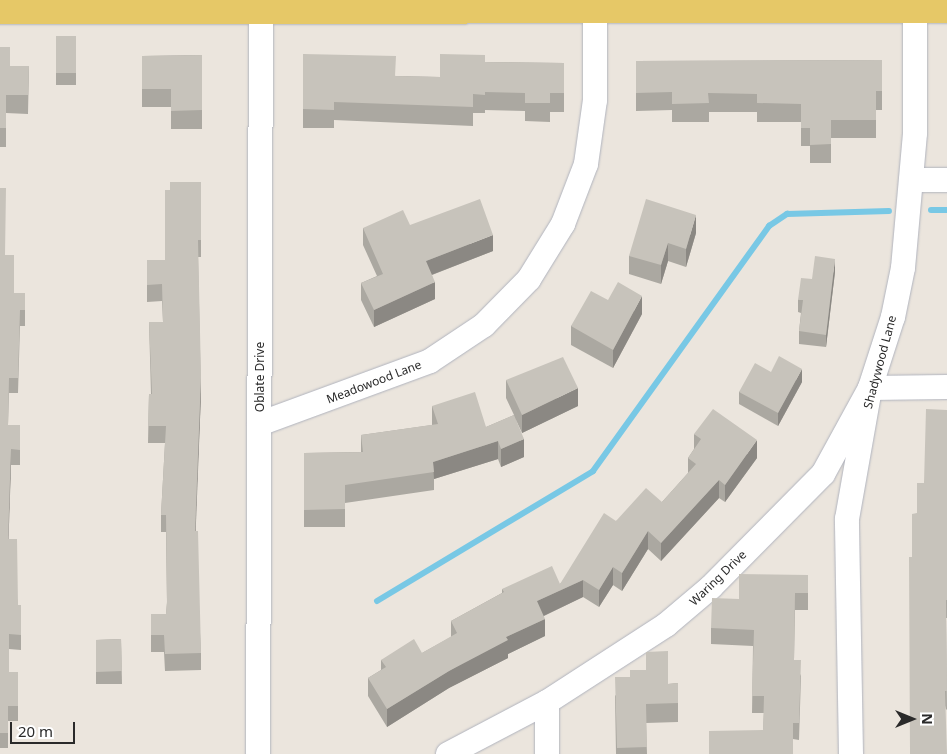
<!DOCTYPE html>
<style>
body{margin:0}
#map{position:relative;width:947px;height:754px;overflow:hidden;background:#ebe5dd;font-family:"Noto Sans",sans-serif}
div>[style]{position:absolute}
.stream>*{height:6px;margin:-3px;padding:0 3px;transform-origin:3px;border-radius:3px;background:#78c8e5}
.roads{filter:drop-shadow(0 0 1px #b0b3bd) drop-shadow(0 0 1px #b0b3bd)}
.minor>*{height:24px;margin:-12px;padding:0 12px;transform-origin:12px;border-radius:12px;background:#fff}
.major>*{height:28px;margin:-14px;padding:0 14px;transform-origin:14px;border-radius:14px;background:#e6c867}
.wall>*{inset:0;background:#aba8a1}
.shaded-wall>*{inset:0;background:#8b8883}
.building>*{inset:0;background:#c7c3bb}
span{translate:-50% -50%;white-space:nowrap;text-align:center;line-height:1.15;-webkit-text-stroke:4px #fff;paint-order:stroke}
.street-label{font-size:12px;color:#2a2a2a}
.north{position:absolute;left:887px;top:694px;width:50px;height:50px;-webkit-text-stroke:4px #fff;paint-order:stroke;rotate:90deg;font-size:14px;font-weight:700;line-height:20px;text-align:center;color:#2a2a2a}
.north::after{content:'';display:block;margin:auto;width:18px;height:22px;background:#2a2a2a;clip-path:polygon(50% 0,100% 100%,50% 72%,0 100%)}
.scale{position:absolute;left:10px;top:722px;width:65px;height:22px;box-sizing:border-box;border:2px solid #2a2a2a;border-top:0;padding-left:6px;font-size:15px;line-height:18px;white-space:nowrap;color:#2a2a2a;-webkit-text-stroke:4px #fff;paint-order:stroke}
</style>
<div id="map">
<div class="stream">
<div style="left:931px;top:210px;width:16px"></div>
<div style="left:377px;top:601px;width:252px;rotate:-31deg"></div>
<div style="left:593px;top:471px;width:302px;rotate:-54.3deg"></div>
<div style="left:769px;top:226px;width:22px;rotate:-34deg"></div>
<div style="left:787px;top:214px;width:102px;rotate:-1.7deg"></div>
</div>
<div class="roads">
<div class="minor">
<div style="left:911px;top:180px;width:36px"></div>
<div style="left:259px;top:424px;width:182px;rotate:-20.2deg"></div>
<div style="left:430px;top:361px;width:65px;rotate:-33.7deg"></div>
<div style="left:484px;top:325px;width:64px;rotate:-45.6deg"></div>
<div style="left:529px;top:279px;width:65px;rotate:-58.3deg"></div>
<div style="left:563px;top:224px;width:64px;rotate:-69deg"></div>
<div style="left:586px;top:164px;width:65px;rotate:-82deg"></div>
<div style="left:595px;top:100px;width:100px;rotate:-90deg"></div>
<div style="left:547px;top:702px;width:52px;rotate:90deg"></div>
<div style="left:258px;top:754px;width:754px;rotate:-89.77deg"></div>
<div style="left:448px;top:754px;width:112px;rotate:-27.7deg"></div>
<div style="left:547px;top:702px;width:142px;rotate:-32.9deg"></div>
<div style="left:666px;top:625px;width:59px;rotate:-40.2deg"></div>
<div style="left:711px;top:587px;width:159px;rotate:-45.3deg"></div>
<div style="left:823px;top:474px;width:98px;rotate:-61.3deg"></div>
<div style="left:870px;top:388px;width:77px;rotate:-0.7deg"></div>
<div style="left:851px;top:754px;width:235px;rotate:-91deg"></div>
<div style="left:847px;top:519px;width:133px;rotate:-80deg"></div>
<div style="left:870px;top:388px;width:75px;rotate:-72.1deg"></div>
<div style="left:893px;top:317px;width:50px;rotate:-78.5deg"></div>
<div style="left:903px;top:268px;width:136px;rotate:-84.9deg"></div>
<div style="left:915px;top:133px;width:133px;rotate:-90deg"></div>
</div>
<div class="major">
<div style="left:0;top:10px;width:947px;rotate:-0.06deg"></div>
</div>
</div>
<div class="wall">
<div style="clip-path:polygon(56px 36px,76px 36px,76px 85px,56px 85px)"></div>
<div style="clip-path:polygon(0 47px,10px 66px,29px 66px,28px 114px,6px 113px,6px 147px,0 147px)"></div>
<div style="clip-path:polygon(303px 54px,396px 76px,440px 77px,485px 62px,564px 63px,564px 112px,550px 112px,550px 122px,525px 121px,525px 111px,485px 110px,485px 113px,473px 113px,473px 126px,334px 120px,334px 128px,303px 128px)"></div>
<div style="clip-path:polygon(202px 55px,202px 129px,171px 129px,171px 107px,142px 107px,142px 56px)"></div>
<div style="clip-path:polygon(882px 60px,882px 110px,876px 110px,876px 138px,831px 138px,831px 163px,810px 163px,810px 146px,801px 146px,801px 122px,757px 122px,757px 112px,709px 112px,709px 122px,672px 122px,672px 110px,636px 111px,636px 61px)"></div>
<div style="clip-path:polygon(201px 182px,201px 257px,198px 257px,201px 394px,195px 531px,201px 653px,201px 670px,165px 671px,164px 652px,151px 652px,151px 614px,166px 614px,167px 603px,166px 532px,161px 532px,161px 515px,165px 443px,148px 443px,149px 394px,151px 394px,149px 322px,163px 322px,162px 301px,147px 302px,147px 260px,165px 260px,170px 190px)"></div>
<div style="clip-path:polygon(0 188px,5px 255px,14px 293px,25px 293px,25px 326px,20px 326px,18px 393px,9px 393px,8px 425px,20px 440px,20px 465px,11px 465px,8px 539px,18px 605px,21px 605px,21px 650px,9px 649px,9px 672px,18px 672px,18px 721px,8px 721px,8px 748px,0 748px)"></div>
<div style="clip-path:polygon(410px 225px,493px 251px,432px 275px,435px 299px,374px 327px,361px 300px,361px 283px,377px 276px,363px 245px,363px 228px)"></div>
<div style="clip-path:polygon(696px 233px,686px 267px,668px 261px,661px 284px,629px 274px,629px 256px)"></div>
<div style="clip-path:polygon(835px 272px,826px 347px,799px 344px,799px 331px,801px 313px,798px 312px,798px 300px,812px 279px)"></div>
<div style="clip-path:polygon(608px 300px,642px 314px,613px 368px,571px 345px,571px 326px)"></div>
<div style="clip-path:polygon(771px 372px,802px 382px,778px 426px,739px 404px,739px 392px)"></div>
<div style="clip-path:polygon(506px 380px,578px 406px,522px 433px,516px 420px,524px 457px,501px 467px,498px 459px,434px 479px,434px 490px,345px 503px,345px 527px,304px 527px,304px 453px,361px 452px,361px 435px,432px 425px,432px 406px,486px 427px,514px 415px,506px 398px)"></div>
<div style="clip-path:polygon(947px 410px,947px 618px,946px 618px,947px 709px,946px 710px,912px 557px,917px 513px,924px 483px)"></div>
<div style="clip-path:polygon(694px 434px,757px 458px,725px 502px,719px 498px,661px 561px,648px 549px,622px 591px,613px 585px,599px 607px,583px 597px,544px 616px,545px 636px,508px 654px,508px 658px,449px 688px,387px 727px,368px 696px,368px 678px,381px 670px,381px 660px,422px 653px,451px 637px,451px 621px,502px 593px,502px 589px,560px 584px,616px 521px,662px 502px,688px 473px,688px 458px,694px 449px)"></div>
<div style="clip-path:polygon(808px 575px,808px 610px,795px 610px,794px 660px,801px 676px,799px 740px,793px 739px,763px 730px,764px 713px,752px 713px,753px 646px,711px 644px,711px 628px,739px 599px)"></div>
<div style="clip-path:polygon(121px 639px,122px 684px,96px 684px,96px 640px)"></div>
<div style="clip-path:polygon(630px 677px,668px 684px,678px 683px,678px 722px,646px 723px,647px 754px,616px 754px,615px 696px)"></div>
</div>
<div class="shaded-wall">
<div style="clip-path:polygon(696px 215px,696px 233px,686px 267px,686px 249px)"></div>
<div style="clip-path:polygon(493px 235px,493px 251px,426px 277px,426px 261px)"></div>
<div style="clip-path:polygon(668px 243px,668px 261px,661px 284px,661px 265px)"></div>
<div style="clip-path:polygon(835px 259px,835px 272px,826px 347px,826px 335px)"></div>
<div style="clip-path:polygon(435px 282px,435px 299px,374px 327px,374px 310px)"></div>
<div style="clip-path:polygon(642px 296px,642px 314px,613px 368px,613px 350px)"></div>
<div style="clip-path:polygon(802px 369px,802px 382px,778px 426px,778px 413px)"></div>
<div style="clip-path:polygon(201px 377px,201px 394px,195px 548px,195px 531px)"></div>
<div style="clip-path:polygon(578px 388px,578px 406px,522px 433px,522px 415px)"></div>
<div style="clip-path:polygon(524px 439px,524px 457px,501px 467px,501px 449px)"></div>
<div style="clip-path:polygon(757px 440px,757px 458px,725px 502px,725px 485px)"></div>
<div style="clip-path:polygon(498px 441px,498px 459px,434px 479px,433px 462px)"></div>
<div style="clip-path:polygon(11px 449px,11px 465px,8px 555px,8px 539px)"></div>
<div style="clip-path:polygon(719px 480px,719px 498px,661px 561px,661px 543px)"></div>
<div style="clip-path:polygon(648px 531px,648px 549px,622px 591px,622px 573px)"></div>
<div style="clip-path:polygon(613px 567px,613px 585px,599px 607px,599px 590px)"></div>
<div style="clip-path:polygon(583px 580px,583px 597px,537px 619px,537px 601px)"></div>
<div style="clip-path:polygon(545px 619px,545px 636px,508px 654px,508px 658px,449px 688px,387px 727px,387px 709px,449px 671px,506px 637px)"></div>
</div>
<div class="building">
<div style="clip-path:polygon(56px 36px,76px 36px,76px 73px,56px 73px)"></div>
<div style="clip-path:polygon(0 47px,10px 47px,10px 66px,29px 66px,28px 95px,6px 95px,6px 128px,0 128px)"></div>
<div style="clip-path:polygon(303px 54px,396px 56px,395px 76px,440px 77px,440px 54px,485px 55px,485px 62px,564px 63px,564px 93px,550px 93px,550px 103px,525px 103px,525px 93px,485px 92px,485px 95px,473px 94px,473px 107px,334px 102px,334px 110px,303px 109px)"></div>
<div style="clip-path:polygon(202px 55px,202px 110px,171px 111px,171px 89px,142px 89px,142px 56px)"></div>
<div style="clip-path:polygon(882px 60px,882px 91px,876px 91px,876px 120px,831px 120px,831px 144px,810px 145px,810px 128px,801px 128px,801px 104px,757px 103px,757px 94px,708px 93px,709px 103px,672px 104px,672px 92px,636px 93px,636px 61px)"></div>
<div style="clip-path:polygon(170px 182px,201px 182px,201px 240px,198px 240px,201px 377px,195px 531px,198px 531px,201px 653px,165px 654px,164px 635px,151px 635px,151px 614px,166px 614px,167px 601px,166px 515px,161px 515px,166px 426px,148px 426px,149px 394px,152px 394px,149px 322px,163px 322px,162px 284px,147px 285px,147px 260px,165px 260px,165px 190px,170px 190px)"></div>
<div style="clip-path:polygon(0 188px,6px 188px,5px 255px,14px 255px,14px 293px,25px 293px,25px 310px,20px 310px,18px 378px,9px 378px,8px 425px,20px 425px,20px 450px,11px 449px,8px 539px,17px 539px,18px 605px,21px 605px,21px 635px,9px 634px,9px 672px,18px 672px,18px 706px,8px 706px,8px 733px,0 733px)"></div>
<div style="clip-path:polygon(480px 199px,493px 235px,426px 261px,435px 282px,374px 310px,361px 283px,383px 274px,363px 228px,403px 210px,410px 225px)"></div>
<div style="clip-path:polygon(646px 199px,696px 215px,686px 249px,668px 243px,661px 265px,629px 256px)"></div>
<div style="clip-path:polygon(815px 256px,835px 259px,826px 335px,799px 331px,803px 300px,798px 300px,801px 278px,812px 279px)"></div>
<div style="clip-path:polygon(618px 282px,642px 296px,613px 350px,571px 326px,591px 291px,608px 300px)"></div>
<div style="clip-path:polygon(779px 356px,802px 369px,778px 413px,739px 392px,755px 363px,771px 372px)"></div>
<div style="clip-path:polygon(563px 357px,578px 388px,522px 415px,506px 380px)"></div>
<div style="clip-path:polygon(475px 392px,486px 427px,514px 415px,524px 439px,501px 449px,498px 441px,433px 462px,434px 472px,345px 485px,345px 509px,304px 510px,304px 453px,363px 452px,361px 435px,438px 424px,432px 406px)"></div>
<div style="clip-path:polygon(713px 409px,757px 440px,725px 485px,719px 480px,661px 543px,648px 531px,622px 573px,613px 567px,599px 590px,583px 580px,537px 601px,545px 619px,506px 637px,508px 640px,449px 671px,387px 709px,368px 678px,386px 667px,381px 660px,414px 639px,422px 653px,457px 633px,451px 621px,504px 592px,502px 589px,552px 566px,560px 584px,604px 513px,616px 521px,646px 488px,662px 502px,696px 464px,688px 458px,701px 439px,694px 434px)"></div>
<div style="clip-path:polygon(926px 409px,947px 410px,947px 600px,946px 600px,947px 691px,945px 691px,947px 754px,910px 754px,909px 557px,912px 557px,912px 514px,917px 513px,917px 483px,924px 483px)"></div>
<div style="clip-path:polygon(739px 574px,808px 575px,808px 593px,795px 593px,794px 660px,801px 660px,799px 723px,793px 723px,793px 754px,709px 754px,709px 731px,763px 730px,764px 696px,752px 696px,754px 630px,711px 628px,712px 598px,739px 599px)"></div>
<div style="clip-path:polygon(121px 639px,122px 671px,96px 672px,96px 640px)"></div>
<div style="clip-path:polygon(668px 651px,668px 684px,678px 683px,678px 703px,646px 704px,647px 747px,617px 748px,615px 677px,630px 677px,630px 670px,646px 670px,646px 652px)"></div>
</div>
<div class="street-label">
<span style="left:880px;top:362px;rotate:-75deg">Shadywood Lane</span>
<span style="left:260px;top:377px;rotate:-90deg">Oblate Drive</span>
<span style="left:374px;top:382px;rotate:-21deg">Meadowood Lane</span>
<span style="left:718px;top:578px;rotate:-44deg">Waring Drive</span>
</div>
<div class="north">N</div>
<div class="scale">20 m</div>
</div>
